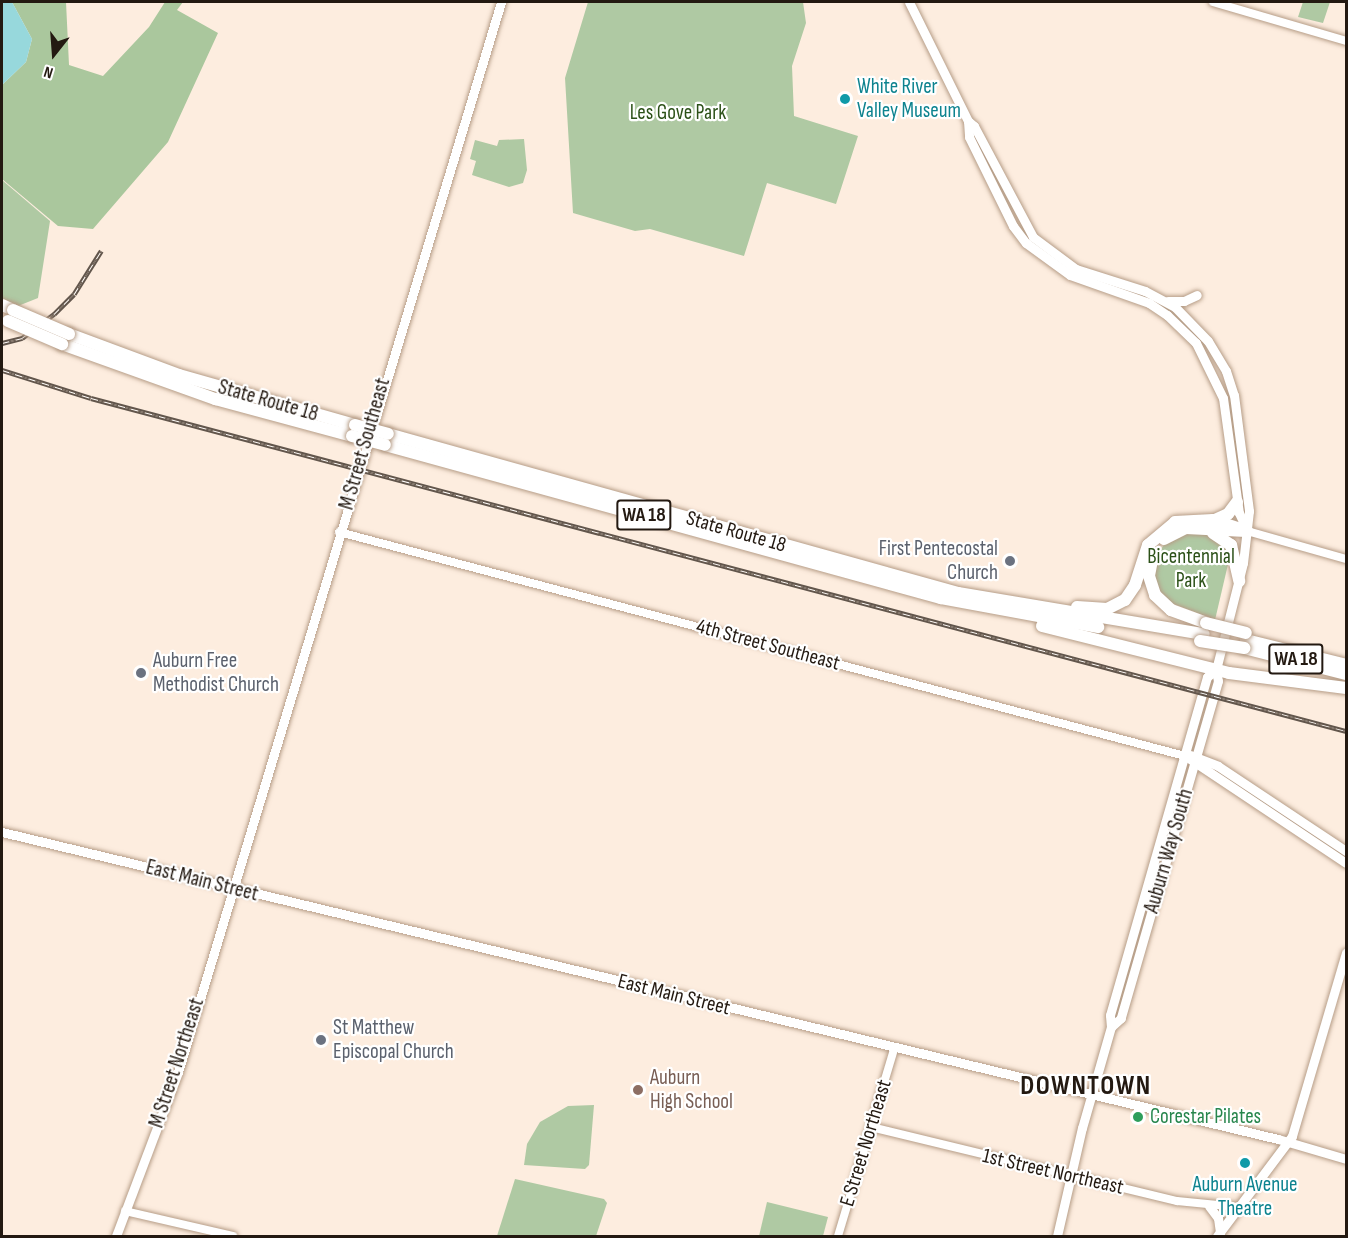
<!DOCTYPE html>
<style>
body{margin:0}
#map{position:relative;width:1348px;height:1238px;overflow:hidden;background:#fdeddf;font-family:"Sofia Sans Condensed",sans-serif}
div>[style]{position:absolute}
.green>*{inset:0;background:#afc9a3}
.forest>*{inset:0;background:#aac79d}
.water>*{inset:0;background:#97d8dc}
.roads{filter:drop-shadow(0 0 2px #b69d87) drop-shadow(0 0 2px #b69d87)}
.tertiary>*{height:8px;margin:-4px;padding:0 4px;transform-origin:4px;border-radius:4px;background:#fff}
.secondary>*{height:9px;margin:-4.5px;padding:0 4.5px;transform-origin:4.5px;border-radius:4.5px;background:#fff}
.motorway>*{height:12px;margin:-6px;padding:0 6px;transform-origin:6px;border-radius:6px;background:#fff}
.rail>*{height:4.5px;margin-top:-2.25px;transform-origin:0;background:repeating-linear-gradient(90deg,#fff 0 7px,#62564c 0 14px);box-sizing:border-box;border-block:2px solid #62564c}
.bridges{filter:drop-shadow(0 0 2px #b69d87) drop-shadow(0 0 2px #b69d87)}
.motorway-bridge>*{height:12px;margin:-6px;padding:0 6px;transform-origin:6px;border-radius:6px;background:#fff}
.dots>*{width:16px;height:16px;translate:-50% -50%;box-sizing:border-box;border:3px solid #fff;border-radius:50%}
span{translate:-50% -50%;white-space:nowrap;text-align:center;line-height:1.15;-webkit-text-stroke:4.5px #fff;paint-order:stroke}
.shield-label span{padding:2px 4px;background:#fff;border:2px solid;border-radius:4px;-webkit-text-stroke-width:0}
.shield-label{font-size:20px;color:#231911;font-weight:700}
.culture-label{font-size:21px;color:#0d838f}
.left{translate:0 -50%;text-align:left}
.park-label{font-size:21px;color:#2c5118}
.street-label{font-size:21px;color:#231911}
.worship-label{font-size:21px;color:#5b616d}
.right{translate:-100% -50%;text-align:right}
.education-label{font-size:21px;color:#785e54}
.leisure-label{font-size:21px;color:#27864d}
.district-label{font-size:27px;color:#231911;font-weight:700;letter-spacing:1.5px}
.frame{position:absolute;inset:0;border:3px solid #231911;pointer-events:none}
.north{position:absolute;left:24px;top:24px;width:60px;height:60px;-webkit-text-stroke:4px #fff;paint-order:stroke;rotate:197deg;font-size:16px;font-weight:700;line-height:24px;text-align:center;color:#231911}
.north::after{content:'';display:block;margin:auto;width:21px;height:27px;background:#231911;clip-path:polygon(50% 0,100% 100%,50% 72%,0 100%)}
</style>
<div id="map">
<div class="green">
<div style="clip-path:polygon(588px 2px,803px 2px,806px 23px,792px 66px,794px 116px,858px 136px,836px 204px,767px 183px,744px 256px,650px 229px,635px 231px,573px 213px,565px 78px)"></div>
<div style="clip-path:polygon(1303px 2px,1330px 2px,1323px 23px,1298px 17px)"></div>
<div style="clip-path:polygon(524px 139px,527px 170px,523px 183px,509px 187px,472px 175px,476px 161px,470px 159px,475px 140px,497px 146px,499px 140px)"></div>
<div style="clip-path:polygon(2px 180px,50px 221px,38px 298px,18px 306px,2px 298px)"></div>
<div style="clip-path:polygon(1198px 533px,1212px 536px,1226px 546px,1229px 560px,1215px 620px,1171px 603px,1162px 596px,1154px 581px,1157px 557px,1163px 546px,1181px 534px)"></div>
<div style="clip-path:polygon(594px 1105px,589px 1165px,585px 1169px,524px 1165px,527px 1144px,540px 1122px,568px 1106px)"></div>
<div style="clip-path:polygon(515px 1179px,604px 1199px,607px 1203px,596px 1236px,497px 1236px)"></div>
<div style="clip-path:polygon(767px 1202px,828px 1217px,823px 1236px,759px 1236px)"></div>
</div>
<div class="forest">
<div style="clip-path:polygon(12px 2px,66px 2px,69px 65px,103px 76px,149px 27px,165px 2px,183px 2px,177px 10px,218px 33px,168px 142px,93px 229px,58px 226px,2px 179px,2px 85px,26px 62px,32px 39px)"></div>
</div>
<div class="water">
<div style="clip-path:polygon(2px 2px,12px 2px,32px 39px,26px 62px,2px 85px)"></div>
</div>
<div class="roads">
<div class="tertiary">
<div style="left:1213px;top:2px;width:139px;rotate:16.3deg"></div>
<div style="left:1247px;top:531px;width:103px;rotate:15.8deg"></div>
<div style="left:339px;top:532px;width:875px;rotate:14.83deg"></div>
<div style="left:871px;top:1127px;width:315px;rotate:13.6deg"></div>
<div style="left:1177px;top:1201px;width:61px;rotate:5.6deg"></div>
<div style="left:125px;top:1211px;width:111px;rotate:13deg"></div>
<div style="left:838px;top:1236px;width:195px;rotate:-73.3deg"></div>
</div>
<div class="secondary">
<div style="left:909px;top:2px;width:133px;rotate:63.6deg"></div>
<div style="left:968px;top:121px;width:8px;rotate:40deg"></div>
<div style="left:974px;top:126px;width:126px;rotate:62deg"></div>
<div style="left:1033px;top:237px;width:54px;rotate:36.7deg"></div>
<div style="left:1076px;top:269px;width:72px;rotate:17.7deg"></div>
<div style="left:1145px;top:291px;width:34px;rotate:28deg"></div>
<div style="left:1175px;top:307px;width:47px;rotate:45.9deg"></div>
<div style="left:1208px;top:341px;width:35px;rotate:59deg"></div>
<div style="left:1226px;top:371px;width:25px;rotate:72deg"></div>
<div style="left:1234px;top:395px;width:117px;rotate:82.6deg"></div>
<div style="left:1249px;top:511px;width:52px;rotate:96.6deg"></div>
<div style="left:1243px;top:563px;width:110px;rotate:104.2deg"></div>
<div style="left:1216px;top:670px;width:11px;rotate:80deg"></div>
<div style="left:1218px;top:681px;width:351px;rotate:106.1deg"></div>
<div style="left:1121px;top:1018px;width:13px;rotate:138deg"></div>
<div style="left:968px;top:121px;width:16px;rotate:86deg"></div>
<div style="left:969px;top:137px;width:99px;rotate:63.7deg"></div>
<div style="left:1013px;top:226px;width:21px;rotate:53deg"></div>
<div style="left:1026px;top:243px;width:54px;rotate:36deg"></div>
<div style="left:1070px;top:275px;width:84px;rotate:19.5deg"></div>
<div style="left:1149px;top:303px;width:22px;rotate:34deg"></div>
<div style="left:1167px;top:315px;width:40px;rotate:44deg"></div>
<div style="left:1196px;top:343px;width:61px;rotate:63.9deg"></div>
<div style="left:1223px;top:398px;width:116px;rotate:82.1deg"></div>
<div style="left:1239px;top:513px;width:19px;rotate:65deg"></div>
<div style="left:1168px;top:301px;width:16px"></div>
<div style="left:1184px;top:301px;width:14px;rotate:-25deg"></div>
<div style="left:1190px;top:755px;width:30px;rotate:21deg"></div>
<div style="left:1218px;top:766px;width:154px;rotate:33.6deg"></div>
<div style="left:1190px;top:759px;width:187px;rotate:33.7deg"></div>
<div style="left:2px;top:832px;width:1312px;rotate:13.53deg"></div>
<div style="left:1278px;top:1139px;width:71px;rotate:16.4deg"></div>
<div style="left:1209px;top:1206px;width:15px;rotate:53deg"></div>
<div style="left:1218px;top:1218px;width:15px;rotate:82deg"></div>
<div style="left:116px;top:1236px;width:175px;rotate:-69.3deg"></div>
<div style="left:178px;top:1072px;width:1118px;rotate:-73.2deg"></div>
<div style="left:1057px;top:1236px;width:111px;rotate:-77deg"></div>
<div style="left:1082px;top:1128px;width:105px;rotate:-74deg"></div>
<div style="left:1111px;top:1027px;width:12px;rotate:-95deg"></div>
<div style="left:1110px;top:1015px;width:352px;rotate:-74deg"></div>
<div style="left:1207px;top:677px;width:11px;rotate:-38deg"></div>
<div style="left:1217px;top:1236px;width:125px;rotate:-53.1deg"></div>
<div style="left:1292px;top:1136px;width:191px;rotate:-73.6deg"></div>
</div>
<div class="motorway">
<div style="left:2px;top:305px;width:12px;rotate:24deg"></div>
<div style="left:69px;top:334px;width:117px;rotate:20.4deg"></div>
<div style="left:179px;top:375px;width:183px;rotate:15.9deg"></div>
<div style="left:62px;top:344px;width:163px;rotate:19.8deg"></div>
<div style="left:215px;top:399px;width:142px;rotate:15.1deg"></div>
<div style="left:388px;top:434px;width:592px;rotate:15.59deg"></div>
<div style="left:958px;top:593px;width:249px;rotate:9.5deg"></div>
<div style="left:385px;top:445px;width:577px;rotate:15.39deg"></div>
<div style="left:941px;top:598px;width:160px;rotate:10.5deg"></div>
<div style="left:1215px;top:520px;width:14px;rotate:-25deg"></div>
<div style="left:1228px;top:514px;width:15px;rotate:-53deg"></div>
<div style="left:1213px;top:533px;width:22px;rotate:34deg"></div>
<div style="left:1231px;top:545px;width:37px;rotate:77deg"></div>
<div style="left:1164px;top:539px;width:25px;rotate:-27deg"></div>
<div style="left:1186px;top:528px;width:60px;rotate:2.9deg"></div>
<div style="left:1153px;top:555px;width:21px;rotate:101deg"></div>
<div style="left:1149px;top:576px;width:20px;rotate:72deg"></div>
<div style="left:1155px;top:595px;width:22px;rotate:43deg"></div>
<div style="left:1171px;top:610px;width:37px;rotate:20deg"></div>
<div style="left:1077px;top:607px;width:30px;rotate:4deg"></div>
<div style="left:1107px;top:609px;width:20px;rotate:-27deg"></div>
<div style="left:1125px;top:600px;width:18px;rotate:-56deg"></div>
<div style="left:1135px;top:585px;width:42px;rotate:-72deg"></div>
<div style="left:1148px;top:545px;width:35px;rotate:-40deg"></div>
<div style="left:1175px;top:522px;width:38px;rotate:-3deg"></div>
<div style="left:1213px;top:520px;width:36px;rotate:18deg"></div>
<div style="left:1042px;top:626px;width:193px;rotate:14.1deg"></div>
<div style="left:1229px;top:673px;width:118px;rotate:7.3deg"></div>
<div style="left:1246px;top:640px;width:103px;rotate:14deg"></div>
<div style="left:1244px;top:648px;width:105px;rotate:14.3deg"></div>
</div>
</div>
<div class="rail">
<div style="left:2px;top:343px;width:21px;rotate:-14deg"></div>
<div style="left:22px;top:338px;width:40px;rotate:-37deg"></div>
<div style="left:54px;top:314px;width:28px;rotate:-45deg"></div>
<div style="left:74px;top:294px;width:51px;rotate:-57.9deg"></div>
<div style="left:2px;top:370px;width:93px;rotate:17.5deg"></div>
<div style="left:91px;top:398px;width:1298px;rotate:14.86deg"></div>
</div>
<div class="bridges">
<div class="motorway-bridge">
<div style="left:13px;top:310px;width:61px;rotate:23.2deg"></div>
<div style="left:8px;top:321px;width:59px;rotate:23.1deg"></div>
<div style="left:355px;top:425px;width:34px;rotate:15deg"></div>
<div style="left:352px;top:436px;width:34px;rotate:15deg"></div>
<div style="left:1206px;top:623px;width:41px;rotate:14deg"></div>
<div style="left:1200px;top:641px;width:45px;rotate:9deg"></div>
</div>
</div>
<div class="dots">
<div style="left:845px;top:99px;background:#0f9aa8"></div>
<div style="left:1010px;top:561px;background:#6b7280"></div>
<div style="left:141px;top:673px;background:#6b7280"></div>
<div style="left:321px;top:1040px;background:#6b7280"></div>
<div style="left:638px;top:1090px;background:#8d6e63"></div>
<div style="left:1138px;top:1117px;background:#2e9e5b"></div>
<div style="left:1245px;top:1163px;background:#0f9aa8"></div>
</div>
<div class="shield-label">
<span style="left:644px;top:515px">WA 18</span>
<span style="left:1296px;top:659px">WA 18</span>
</div>
<div class="culture-label">
<span class="left" style="left:857px;top:99px">White River<br>Valley Museum</span>
<span style="left:1245px;top:1197px">Auburn Avenue<br>Theatre</span>
</div>
<div class="park-label">
<span style="left:678px;top:113px">Les Gove Park</span>
<span style="left:1191px;top:569px">Bicentennial<br>Park</span>
</div>
<div class="street-label">
<span style="left:268px;top:401px;rotate:16deg">State Route 18</span>
<span style="left:365px;top:444px;rotate:-74deg">M Street Southeast</span>
<span style="left:736px;top:532px;rotate:16deg">State Route 18</span>
<span style="left:768px;top:645px;rotate:15deg">4th Street Southeast</span>
<span style="left:1169px;top:851px;rotate:-74deg">Auburn Way South</span>
<span style="left:202px;top:881px;rotate:14deg">East Main Street</span>
<span style="left:674px;top:995px;rotate:14deg">East Main Street</span>
<span style="left:177px;top:1063px;rotate:-72deg">M Street Northeast</span>
<span style="left:866px;top:1143px;rotate:-73deg">E Street Northeast</span>
<span style="left:1053px;top:1172px;rotate:13deg">1st Street Northeast</span>
</div>
<div class="worship-label">
<span class="right" style="left:998px;top:561px">First Pentecostal<br>Church</span>
<span class="left" style="left:153px;top:673px">Auburn Free<br>Methodist Church</span>
<span class="left" style="left:333px;top:1040px">St Matthew<br>Episcopal Church</span>
</div>
<div class="education-label">
<span class="left" style="left:650px;top:1090px">Auburn<br>High School</span>
</div>
<div class="leisure-label">
<span class="left" style="left:1150px;top:1117px">Corestar Pilates</span>
</div>
<div class="district-label">
<span style="left:1086px;top:1087px">DOWNTOWN</span>
</div>
<div class="frame"></div>
<div class="north">N</div>
</div>
